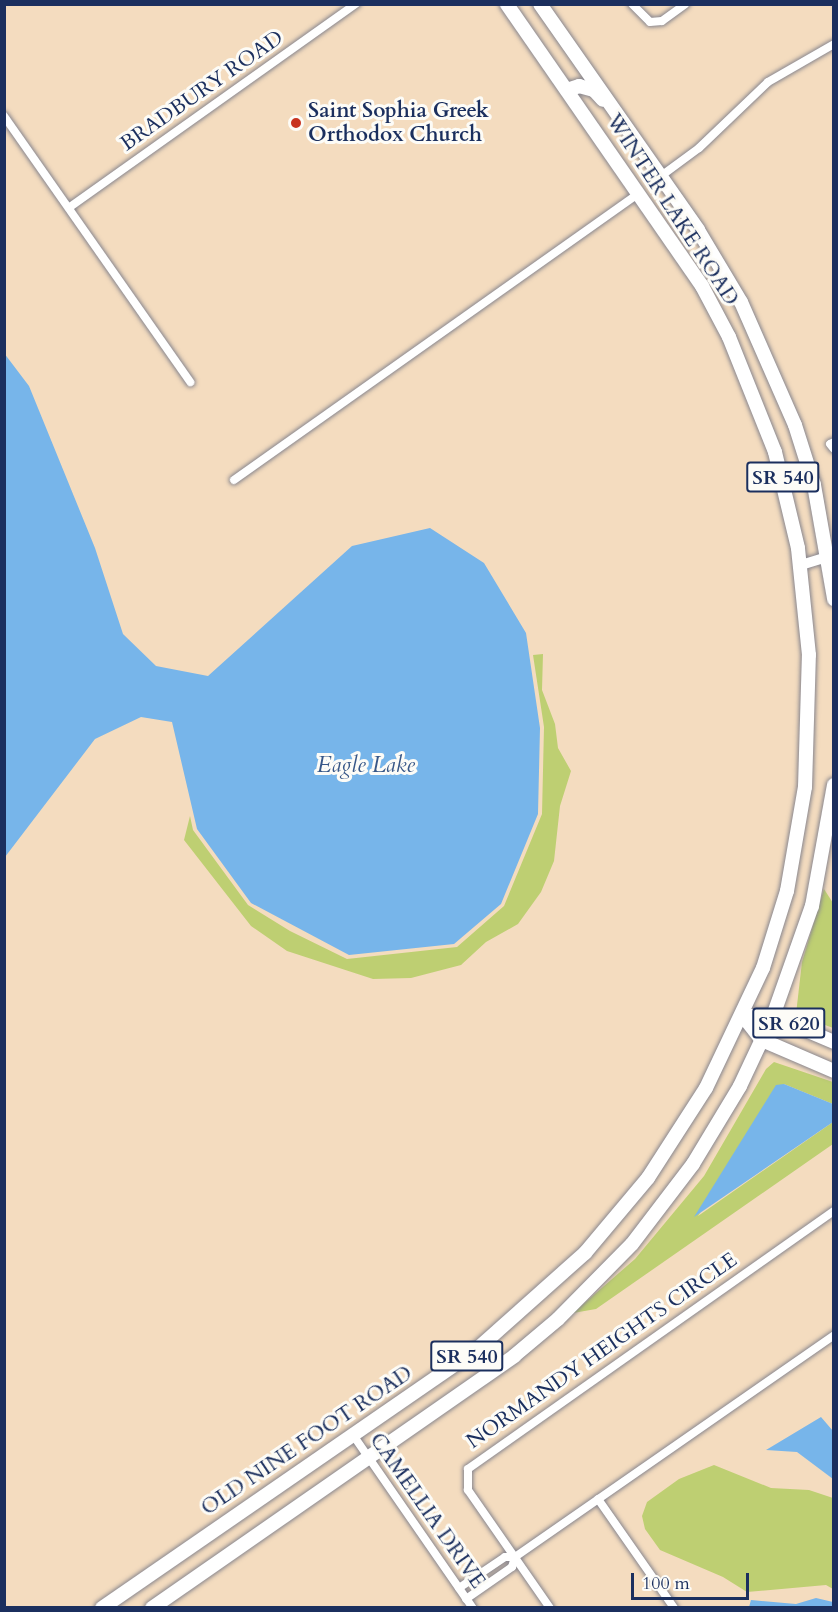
<!DOCTYPE html>
<style>
body{margin:0}
#map{position:relative;width:838px;height:1612px;overflow:hidden;background:#f4dcbf;font-family:Cardo,serif}
div>[style]{position:absolute}
.green>*{inset:0;background:#becf72}
.water>*{inset:0;background:#77b5ea}
.roads{filter:drop-shadow(0 0 2px #88868e) drop-shadow(0 0 2px #88868e)}
.minor>*{height:8px;margin:-4px;padding:0 4px;transform-origin:4px;border-radius:4px;background:#fff}
.tertiary>*{height:10px;margin:-5px;padding:0 5px;transform-origin:5px;border-radius:5px;background:#fff}
.primary>*{height:14px;margin:-7px;padding:0 7px;transform-origin:7px;border-radius:7px;background:#fff}
.dots>*{width:16px;height:16px;translate:-50% -50%;box-sizing:border-box;border:3px solid #fdfcf7;border-radius:50%}
span{translate:-50% -50%;white-space:nowrap;text-align:center;line-height:1.15;-webkit-text-stroke:6px #fdfcf7;paint-order:stroke}
.shield-label span{padding:2px 4px;background:#fdfcf7;border:2px solid;border-radius:4px;-webkit-text-stroke-width:0}
.shield-label{font-size:20px;color:#1b2f5e;font-weight:700}
.street-label{font-size:21px;color:#1b2f5e}
.poi-label{font-size:21px;color:#1b2f5e;font-weight:700}
.left{translate:0 -50%;text-align:left}
.water-label{font-size:22px;color:#375788;font-style:italic}
.frame{position:absolute;inset:0;border:6px solid #1b2f5e;pointer-events:none}
.scale{position:absolute;left:631px;top:1573px;width:118px;height:27px;box-sizing:border-box;border:3px solid #1b2f5e;border-top:0;padding-left:8px;font-size:18px;line-height:21px;white-space:nowrap;color:#1b2f5e;-webkit-text-stroke:4px #fdfcf7;paint-order:stroke}
</style>
<div id="map">
<div class="green">
<div style="clip-path:polygon(543px 654px,542px 690px,555px 724px,558px 748px,571px 771px,560px 806px,554px 861px,541px 892px,518px 924px,486px 942px,461px 965px,411px 978px,373px 979px,287px 951px,251px 926px,184px 840px,190px 816px,193px 830px,248px 905px,290px 931px,347px 959px,457px 947px,504px 906px,542px 814px,544px 727px,533px 655px)"></div>
<div style="clip-path:polygon(824px 889px,833px 903px,833px 1028px,796px 1014px,802px 962px)"></div>
<div style="clip-path:polygon(774px 1062px,833px 1082px,833px 1104px,784px 1084px,698px 1216px,833px 1122px,833px 1144px,596px 1309px,573px 1313px,635px 1259px,704px 1176px,766px 1069px)"></div>
<div style="clip-path:polygon(714px 1465px,771px 1488px,809px 1490px,833px 1498px,833px 1589px,826px 1585px,747px 1592px,723px 1577px,660px 1550px,645px 1529px,642px 1516px,647px 1502px,679px 1479px)"></div>
</div>
<div class="water">
<div style="clip-path:polygon(4px 353px,29px 386px,95px 548px,123px 634px,156px 666px,208px 676px,352px 546px,430px 528px,484px 563px,526px 633px,540px 728px,538px 814px,501px 904px,454px 944px,349px 955px,251px 903px,197px 829px,172px 722px,141px 717px,95px 739px,5px 857px)"></div>
<div style="clip-path:polygon(784px 1084px,833px 1104px,833px 1122px,694px 1217px,776px 1085px)"></div>
<div style="clip-path:polygon(821px 1417px,833px 1431px,833px 1479px,797px 1452px,766px 1450px)"></div>
<div style="clip-path:polygon(816px 1598px,833px 1602px,833px 1607px,749px 1607px,751px 1600px,796px 1604px)"></div>
</div>
<div class="roads">
<div class="minor">
<div style="left:632px;top:4px;width:25px;rotate:45deg"></div>
<div style="left:650px;top:22px;width:12px;rotate:-5deg"></div>
<div style="left:662px;top:21px;width:29px;rotate:-36deg"></div>
<div style="left:4px;top:116px;width:325px;rotate:55deg"></div>
<div style="left:661px;top:176px;width:47px;rotate:-36.4deg"></div>
<div style="left:699px;top:148px;width:95px;rotate:-43.7deg"></div>
<div style="left:768px;top:82px;width:76px;rotate:-29.9deg"></div>
<div style="left:70px;top:207px;width:351px;rotate:-35.4deg"></div>
<div style="left:834px;top:442px;width:4px;rotate:153deg"></div>
<div style="left:830px;top:444px;width:6px;rotate:51deg"></div>
<div style="left:234px;top:480px;width:496px;rotate:-35.3deg"></div>
<div style="left:353px;top:1435px;width:211px;rotate:55.3deg"></div>
<div style="left:598px;top:1499px;width:133px;rotate:55.1deg"></div>
<div style="left:459px;top:1588px;width:55px;rotate:-34deg"></div>
<div style="left:505px;top:1557px;width:10px"></div>
<div style="left:515px;top:1557px;width:389px;rotate:-34.8deg"></div>
<div style="left:466px;top:1599px;width:56px;rotate:-34.8deg"></div>
<div style="left:512px;top:1567px;width:10px;rotate:-73deg"></div>
<div style="left:550px;top:1608px;width:144px;rotate:-124.8deg"></div>
<div style="left:468px;top:1490px;width:21px;rotate:-90deg"></div>
<div style="left:468px;top:1469px;width:448px;rotate:-35.2deg"></div>
</div>
<div class="tertiary">
<div style="left:801px;top:565px;width:34px;rotate:-17deg"></div>
</div>
<div class="primary">
<div style="left:540px;top:4px;width:276px;rotate:55deg"></div>
<div style="left:698px;top:230px;width:84px;rotate:59.2deg"></div>
<div style="left:741px;top:302px;width:134px;rotate:66.3deg"></div>
<div style="left:795px;top:425px;width:63px;rotate:72.4deg"></div>
<div style="left:814px;top:485px;width:116px;rotate:80deg"></div>
<div style="left:567px;top:90px;width:13px;rotate:-18deg"></div>
<div style="left:579px;top:86px;width:16px;rotate:15deg"></div>
<div style="left:594px;top:90px;width:13px;rotate:48deg"></div>
<div style="left:743px;top:1016px;width:31px;rotate:52deg"></div>
<div style="left:762px;top:1040px;width:78px;rotate:23.3deg"></div>
<div style="left:743px;top:1016px;width:30px"></div>
<div style="left:773px;top:1016px;width:66px;rotate:23.1deg"></div>
<div style="left:102px;top:1608px;width:454px;rotate:-34.6deg"></div>
<div style="left:476px;top:1350px;width:146px;rotate:-41.7deg"></div>
<div style="left:585px;top:1253px;width:98px;rotate:-50deg"></div>
<div style="left:648px;top:1178px;width:107px;rotate:-57.2deg"></div>
<div style="left:706px;top:1088px;width:133px;rotate:-64.6deg"></div>
<div style="left:763px;top:968px;width:81px;rotate:-72.7deg"></div>
<div style="left:787px;top:891px;width:106px;rotate:-80.2deg"></div>
<div style="left:805px;top:787px;width:132px;rotate:-88.3deg"></div>
<div style="left:809px;top:655px;width:108px;rotate:-95.9deg"></div>
<div style="left:798px;top:548px;width:99px;rotate:-103.5deg"></div>
<div style="left:775px;top:452px;width:124px;rotate:-111.8deg"></div>
<div style="left:729px;top:337px;width:58px;rotate:-117.9deg"></div>
<div style="left:702px;top:286px;width:343px;rotate:-124.7deg"></div>
<div style="left:152px;top:1608px;width:441px;rotate:-34.8deg"></div>
<div style="left:514px;top:1356px;width:57px;rotate:-40.1deg"></div>
<div style="left:558px;top:1319px;width:105px;rotate:-45.4deg"></div>
<div style="left:632px;top:1244px;width:101px;rotate:-52.7deg"></div>
<div style="left:693px;top:1164px;width:91px;rotate:-58.9deg"></div>
<div style="left:740px;top:1086px;width:77px;rotate:-64.8deg"></div>
<div style="left:773px;top:1016px;width:117px;rotate:-70.5deg"></div>
<div style="left:812px;top:906px;width:123px;rotate:-79.7deg"></div>
</div>
</div>
<div class="dots">
<div style="left:296px;top:123px;background:#c8321e"></div>
</div>
<div class="shield-label">
<span style="left:783px;top:477px">SR 540</span>
<span style="left:789px;top:1023px">SR 620</span>
<span style="left:467px;top:1356px">SR 540</span>
</div>
<div class="street-label">
<span style="left:202px;top:91px;rotate:-35deg">BRADBURY ROAD</span>
<span style="left:672px;top:210px;rotate:57deg">WINTER LAKE ROAD</span>
<span style="left:602px;top:1351px;rotate:-35deg">NORMANDY HEIGHTS CIRCLE</span>
<span style="left:307px;top:1441px;rotate:-34deg">OLD NINE FOOT ROAD</span>
<span style="left:427px;top:1511px;rotate:55deg">CAMELLIA DRIVE</span>
</div>
<div class="poi-label">
<span class="left" style="left:308px;top:123px">Saint Sophia Greek<br>Orthodox Church</span>
</div>
<div class="water-label">
<span style="left:366px;top:766px">Eagle Lake</span>
</div>
<div class="frame"></div>
<div class="scale">100 m</div>
</div>
